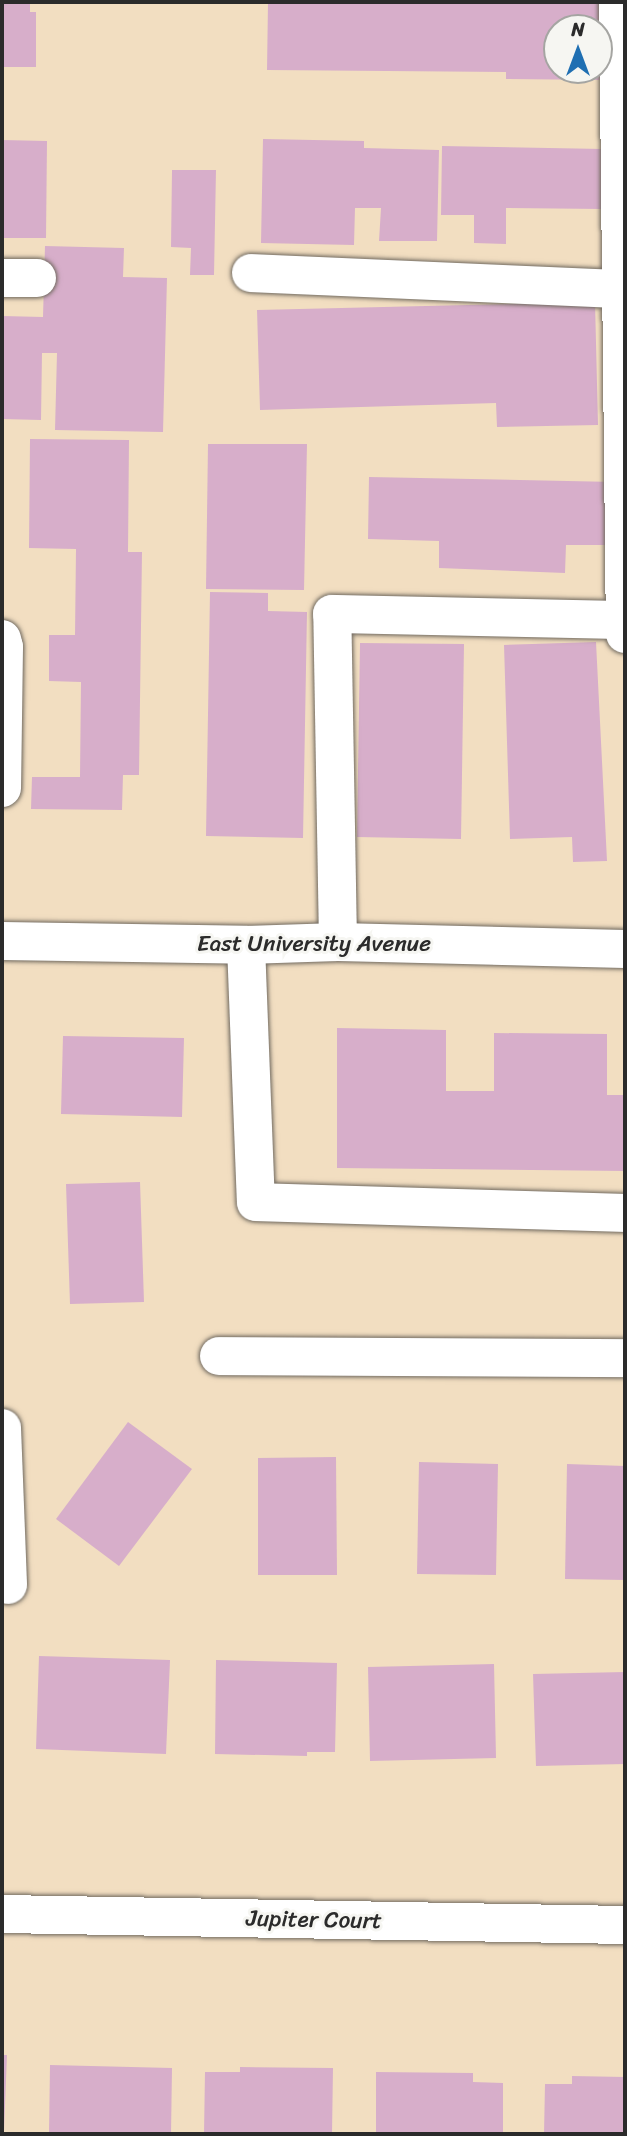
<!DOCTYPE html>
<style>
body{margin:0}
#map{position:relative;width:627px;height:2136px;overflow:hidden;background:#f2dec1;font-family:Sriracha,sans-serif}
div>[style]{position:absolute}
.building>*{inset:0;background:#d7aeca}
.roads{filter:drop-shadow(0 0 2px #716a60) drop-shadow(0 0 2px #716a60)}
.minor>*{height:38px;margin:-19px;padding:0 19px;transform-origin:19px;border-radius:19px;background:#fff}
span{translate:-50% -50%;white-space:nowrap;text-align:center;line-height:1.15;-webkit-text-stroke:6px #f6f6f2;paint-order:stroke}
.street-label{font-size:23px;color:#2b2b2b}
.frame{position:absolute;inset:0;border:4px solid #2b2b2b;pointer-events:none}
.north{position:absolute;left:543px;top:14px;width:70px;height:70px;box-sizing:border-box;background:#f6f6f2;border:2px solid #a5a5a2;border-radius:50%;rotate:0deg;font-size:19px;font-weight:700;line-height:28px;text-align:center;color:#2b2b2b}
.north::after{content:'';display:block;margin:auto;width:24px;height:32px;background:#1f6fb2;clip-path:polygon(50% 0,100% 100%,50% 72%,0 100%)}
</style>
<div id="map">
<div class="building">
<div style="clip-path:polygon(2px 2px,30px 2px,30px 12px,36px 12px,36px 67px,2px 67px)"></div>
<div style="clip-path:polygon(268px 2px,602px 2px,601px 38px,599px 28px,557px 28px,557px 70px,601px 70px,601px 80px,506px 79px,506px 72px,267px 70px)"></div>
<div style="clip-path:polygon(263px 139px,364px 141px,364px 148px,439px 150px,437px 241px,379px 241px,381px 208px,355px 208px,354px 245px,261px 243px)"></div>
<div style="clip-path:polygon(2px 140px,47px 141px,46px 238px,2px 238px)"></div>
<div style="clip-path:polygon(442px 146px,603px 149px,602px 209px,506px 208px,506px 244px,474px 243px,474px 215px,441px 215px)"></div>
<div style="clip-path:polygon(172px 170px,216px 170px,214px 275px,190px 275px,191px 248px,171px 247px)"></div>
<div style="clip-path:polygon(45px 246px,124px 248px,123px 277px,167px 278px,163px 432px,55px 430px,57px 353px,42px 353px,41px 420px,2px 419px,2px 316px,43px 317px)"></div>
<div style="clip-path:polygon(595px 302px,598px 425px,497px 427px,496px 403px,260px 410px,257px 310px)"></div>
<div style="clip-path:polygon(30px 439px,129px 440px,128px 552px,142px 552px,139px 775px,123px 775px,122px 810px,31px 809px,32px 777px,80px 777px,81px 682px,49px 681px,49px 635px,75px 635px,76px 549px,29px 548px)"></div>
<div style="clip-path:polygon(208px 444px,307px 444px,304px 590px,206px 589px)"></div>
<div style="clip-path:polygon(369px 477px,615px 482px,613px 545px,566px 545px,565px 573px,439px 568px,439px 541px,368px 539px)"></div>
<div style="clip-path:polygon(210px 592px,268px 593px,268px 611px,307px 612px,303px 838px,206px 836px)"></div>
<div style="clip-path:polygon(596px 642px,607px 861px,573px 862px,572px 837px,510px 839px,504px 645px)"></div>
<div style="clip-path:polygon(360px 643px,464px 644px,461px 839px,357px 837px)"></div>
<div style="clip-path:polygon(337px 1028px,446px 1030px,446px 1091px,494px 1091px,494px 1033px,607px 1034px,607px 1095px,625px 1095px,625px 1171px,337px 1168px)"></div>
<div style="clip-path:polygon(63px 1036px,184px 1038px,182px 1117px,61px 1114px)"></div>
<div style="clip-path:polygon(140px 1182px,144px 1302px,70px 1304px,66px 1184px)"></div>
<div style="clip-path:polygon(128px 1422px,192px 1469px,119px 1566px,56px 1519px)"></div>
<div style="clip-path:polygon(336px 1457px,337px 1575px,258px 1575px,258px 1458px)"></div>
<div style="clip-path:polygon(419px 1462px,498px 1464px,496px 1575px,417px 1574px)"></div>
<div style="clip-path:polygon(567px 1464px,625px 1466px,625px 1580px,565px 1579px)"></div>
<div style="clip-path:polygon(39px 1656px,170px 1660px,166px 1754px,36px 1749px)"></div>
<div style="clip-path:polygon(216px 1660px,337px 1663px,335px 1752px,307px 1752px,307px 1756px,215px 1754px)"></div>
<div style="clip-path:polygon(494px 1664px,496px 1758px,370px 1761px,368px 1667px)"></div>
<div style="clip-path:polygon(625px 1672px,625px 1764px,536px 1766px,533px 1674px)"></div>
<div style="clip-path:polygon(2px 2055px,7px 2055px,4px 2131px,2px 2131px)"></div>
<div style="clip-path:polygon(50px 2065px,172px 2068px,171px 2134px,49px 2134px)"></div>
<div style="clip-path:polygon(240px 2067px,333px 2068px,332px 2134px,204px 2134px,205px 2072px,240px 2072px)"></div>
<div style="clip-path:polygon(376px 2072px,473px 2073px,473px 2082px,503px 2083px,503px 2134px,376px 2134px)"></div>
<div style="clip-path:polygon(572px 2076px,625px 2077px,625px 2134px,544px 2134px,545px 2084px,572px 2084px)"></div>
</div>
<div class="roads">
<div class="minor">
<div style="left:618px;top:2px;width:632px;rotate:89.37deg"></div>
<div style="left:251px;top:273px;width:371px;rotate:2.5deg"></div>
<div style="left:2px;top:278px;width:35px"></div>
<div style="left:2px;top:639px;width:8px;rotate:76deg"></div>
<div style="left:4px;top:647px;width:141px;rotate:90.8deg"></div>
<div style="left:2px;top:941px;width:244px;rotate:0.9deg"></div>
<div style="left:246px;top:945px;width:92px;rotate:-1.9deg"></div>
<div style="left:338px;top:942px;width:287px;rotate:1.4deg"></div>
<div style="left:338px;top:942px;width:328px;rotate:-91deg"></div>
<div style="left:332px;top:614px;width:293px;rotate:1.2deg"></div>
<div style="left:246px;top:945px;width:257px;rotate:87.8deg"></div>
<div style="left:256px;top:1202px;width:369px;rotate:1.7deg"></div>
<div style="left:219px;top:1356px;width:406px;rotate:0.3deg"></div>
<div style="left:2px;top:1428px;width:157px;rotate:87.8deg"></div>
<div style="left:2px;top:1914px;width:623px;rotate:1.01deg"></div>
</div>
</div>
<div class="street-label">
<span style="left:314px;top:944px">East University Avenue</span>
<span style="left:314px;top:1920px;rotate:1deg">Jupiter Court</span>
</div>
<div class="frame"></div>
<div class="north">N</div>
</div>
